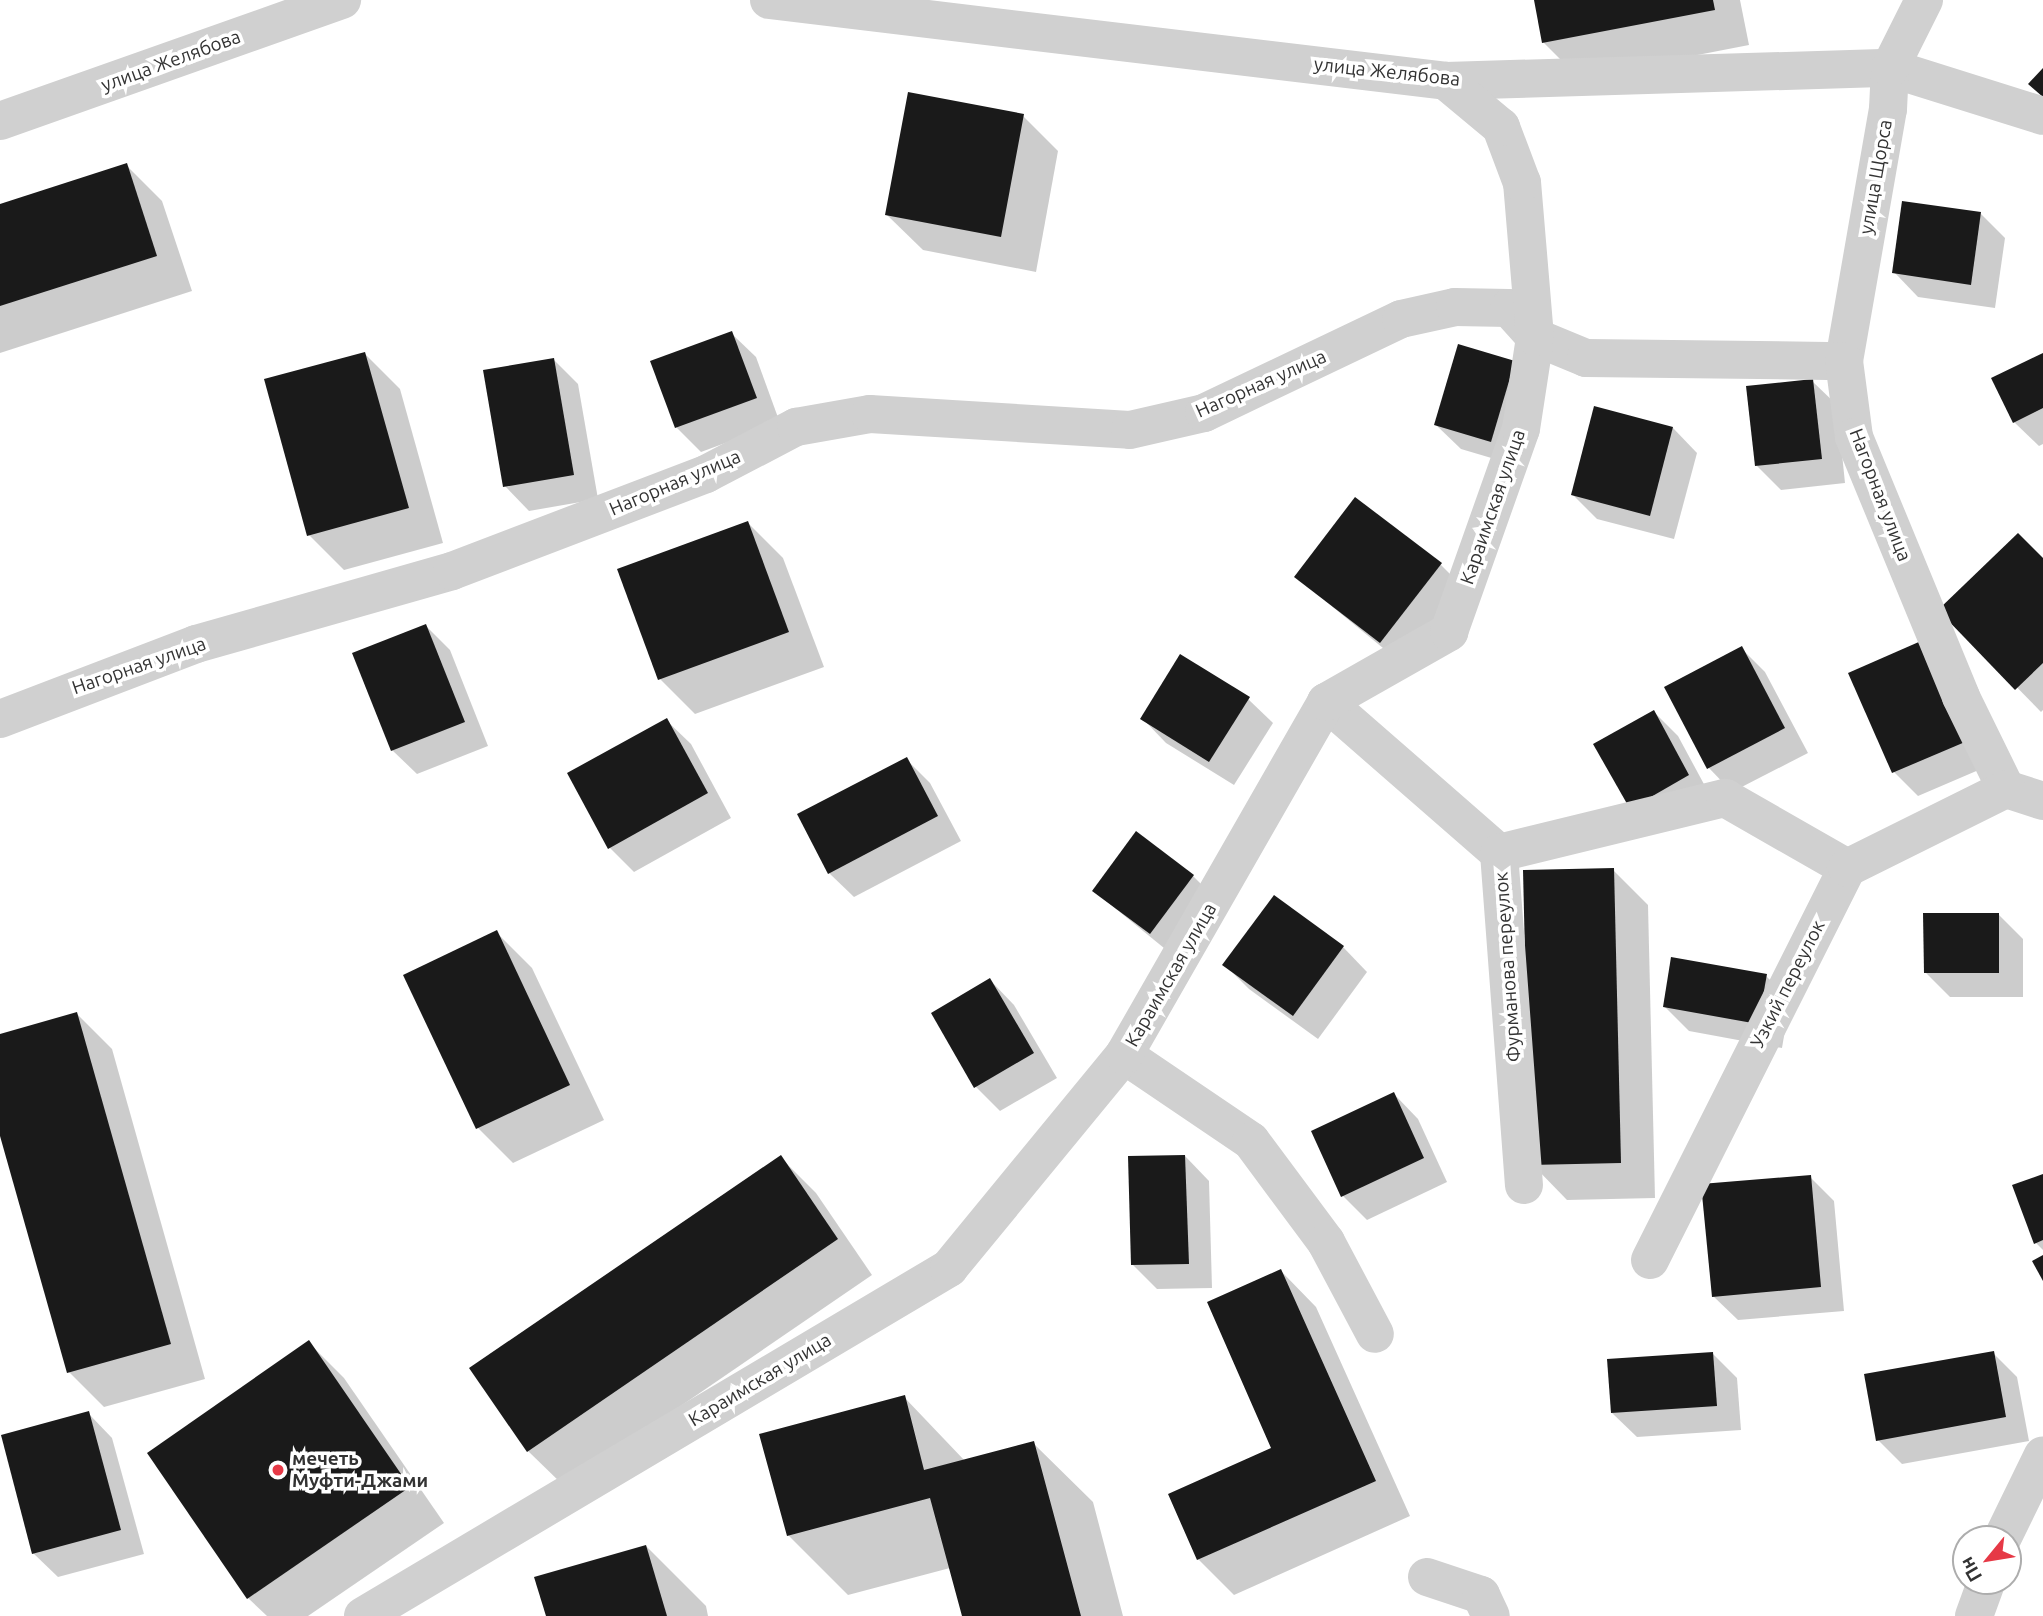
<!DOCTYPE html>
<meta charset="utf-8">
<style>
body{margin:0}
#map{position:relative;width:2043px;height:1616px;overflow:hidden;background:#fff;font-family:Ubuntu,sans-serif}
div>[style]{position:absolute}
.shadow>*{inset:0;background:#0003}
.building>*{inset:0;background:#1a1a1a}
.minor>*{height:38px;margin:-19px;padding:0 19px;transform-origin:19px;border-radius:19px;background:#d0d0d0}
.dots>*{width:19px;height:19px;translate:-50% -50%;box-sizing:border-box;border:4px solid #fff;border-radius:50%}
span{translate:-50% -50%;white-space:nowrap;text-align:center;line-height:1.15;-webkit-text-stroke:7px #fff;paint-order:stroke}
.street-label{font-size:19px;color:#333}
.poi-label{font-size:19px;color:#333;font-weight:700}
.left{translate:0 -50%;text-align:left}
.north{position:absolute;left:1952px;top:1525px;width:70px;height:70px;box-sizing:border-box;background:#fff;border:2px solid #adadad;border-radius:50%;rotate:240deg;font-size:19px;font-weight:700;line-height:28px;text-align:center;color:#333}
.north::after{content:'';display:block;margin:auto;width:24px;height:32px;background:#e63946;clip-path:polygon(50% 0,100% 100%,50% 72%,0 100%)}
</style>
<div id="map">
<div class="shadow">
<div style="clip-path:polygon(1535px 0,1740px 0,1749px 45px,1579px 78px,1543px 42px)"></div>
<div style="clip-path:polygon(1023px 116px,1058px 151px,1036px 272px,923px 250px,887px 215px)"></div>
<div style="clip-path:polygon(126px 165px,162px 201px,192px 291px,0 353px,0 206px)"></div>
<div style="clip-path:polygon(1981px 214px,2005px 238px,1995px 308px,1918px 297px,1894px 272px)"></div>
<div style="clip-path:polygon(731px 333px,756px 357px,780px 423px,701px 452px,677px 428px,652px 362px)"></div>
<div style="clip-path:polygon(365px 354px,400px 389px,443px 543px,344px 570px,309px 535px)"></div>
<div style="clip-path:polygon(2043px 355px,2043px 444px,2039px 446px,2014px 422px)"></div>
<div style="clip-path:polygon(554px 360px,578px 384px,598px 499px,529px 511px,505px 486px)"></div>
<div style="clip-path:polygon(1514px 362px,1515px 465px,1461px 449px,1436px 425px)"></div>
<div style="clip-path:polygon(1812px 381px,1837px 405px,1845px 483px,1781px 490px,1757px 466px)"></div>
<div style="clip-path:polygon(1673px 428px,1697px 453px,1674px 539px,1597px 519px,1573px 495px)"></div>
<div style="clip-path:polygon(1355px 500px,1441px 565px,1465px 589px,1405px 666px,1296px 577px)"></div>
<div style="clip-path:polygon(748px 523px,783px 558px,824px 667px,695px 714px,660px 679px)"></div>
<div style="clip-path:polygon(2043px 560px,2043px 710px,2041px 712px,1941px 610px)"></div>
<div style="clip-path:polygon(426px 626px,450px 650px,488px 746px,417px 774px,392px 750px)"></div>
<div style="clip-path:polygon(1920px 643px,1988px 766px,1918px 796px,1894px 772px,1851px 674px)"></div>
<div style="clip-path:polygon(1741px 648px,1765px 672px,1808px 753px,1732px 792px,1708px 767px)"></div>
<div style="clip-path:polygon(1248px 699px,1273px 723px,1234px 785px,1166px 743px,1142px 718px)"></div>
<div style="clip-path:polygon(1654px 712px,1678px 736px,1712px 799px,1631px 808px)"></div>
<div style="clip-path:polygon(666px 720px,691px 744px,731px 818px,634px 872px,610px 848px)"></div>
<div style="clip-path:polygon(906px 759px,930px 783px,961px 841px,854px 897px,829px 873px)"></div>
<div style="clip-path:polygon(1613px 870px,1648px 905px,1655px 1198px,1567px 1200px,1532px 1164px)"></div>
<div style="clip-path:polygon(1193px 876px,1217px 900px,1175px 957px,1094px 891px)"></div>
<div style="clip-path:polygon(1998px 914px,2023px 939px,2023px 997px,1950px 997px,1926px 973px)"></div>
<div style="clip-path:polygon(496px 932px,532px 968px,604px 1120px,513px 1163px,478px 1128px)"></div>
<div style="clip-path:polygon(1343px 947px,1367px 972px,1318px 1039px,1249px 989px,1225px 965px)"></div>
<div style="clip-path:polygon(1766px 976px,1790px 1000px,1782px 1048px,1689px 1031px,1665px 1007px)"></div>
<div style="clip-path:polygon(990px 980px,1014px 1005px,1057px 1078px,1000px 1111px,976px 1087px)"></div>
<div style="clip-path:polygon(77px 1014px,112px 1049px,205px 1379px,104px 1407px,69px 1372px,0 1129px,0 1035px)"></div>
<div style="clip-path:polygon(1394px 1094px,1418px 1119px,1447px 1182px,1367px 1220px,1343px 1196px)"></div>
<div style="clip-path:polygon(1185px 1156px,1209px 1181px,1212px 1288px,1157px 1289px,1133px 1265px)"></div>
<div style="clip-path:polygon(781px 1158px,816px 1193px,872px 1275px,564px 1486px,528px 1451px)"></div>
<div style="clip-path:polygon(2043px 1176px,2043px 1250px,2036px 1243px)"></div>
<div style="clip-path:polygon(1810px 1177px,1834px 1201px,1844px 1311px,1738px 1320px,1713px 1296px)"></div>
<div style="clip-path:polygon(1281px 1271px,1316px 1307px,1410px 1516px,1234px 1595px,1198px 1559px,1273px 1449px)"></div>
<div style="clip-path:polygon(309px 1343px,344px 1378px,444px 1523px,308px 1616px,267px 1616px,248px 1598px)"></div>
<div style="clip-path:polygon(1993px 1353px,2017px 1377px,2029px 1441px,1902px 1464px,1878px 1440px)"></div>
<div style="clip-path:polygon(1713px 1354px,1737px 1378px,1741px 1430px,1637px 1437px,1612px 1413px)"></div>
<div style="clip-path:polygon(904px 1397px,965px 1461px,1033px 1443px,1093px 1502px,1123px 1616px,963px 1616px,950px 1568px,848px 1595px,788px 1535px)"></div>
<div style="clip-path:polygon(88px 1413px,112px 1438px,144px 1554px,58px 1577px,33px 1553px)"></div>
<div style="clip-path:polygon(646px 1546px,706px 1606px,708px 1616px,547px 1616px)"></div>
</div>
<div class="building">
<div style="clip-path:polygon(1534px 0,1713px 0,1715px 10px,1542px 43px)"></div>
<div style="clip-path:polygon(2043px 68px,2043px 97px,2028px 84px)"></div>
<div style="clip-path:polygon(908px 92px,1024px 114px,1001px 237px,885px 215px)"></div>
<div style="clip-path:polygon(127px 163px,157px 256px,0 306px,0 204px)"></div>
<div style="clip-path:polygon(1902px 201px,1981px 212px,1971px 285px,1892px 273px)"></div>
<div style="clip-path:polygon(732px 331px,757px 398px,675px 428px,650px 361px)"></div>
<div style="clip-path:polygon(1458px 344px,1515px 361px,1491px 442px,1434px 425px)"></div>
<div style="clip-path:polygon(365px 352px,409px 508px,307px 536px,264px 379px)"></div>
<div style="clip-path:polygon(2043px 353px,2043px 408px,2013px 423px,1991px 378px)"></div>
<div style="clip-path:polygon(554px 358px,574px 475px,503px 487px,483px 370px)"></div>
<div style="clip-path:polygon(1813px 379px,1822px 459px,1755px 466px,1746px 386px)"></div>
<div style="clip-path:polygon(1594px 406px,1673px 427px,1650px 516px,1571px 495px)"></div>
<div style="clip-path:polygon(1355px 497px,1442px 563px,1380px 643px,1294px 577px)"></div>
<div style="clip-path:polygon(748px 521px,789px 632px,658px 680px,617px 569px)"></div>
<div style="clip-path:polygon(2018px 533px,2043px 558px,2043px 663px,2015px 690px,1938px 610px)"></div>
<div style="clip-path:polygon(426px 624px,465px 722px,391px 751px,352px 653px)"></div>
<div style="clip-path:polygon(1921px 641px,1965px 742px,1892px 773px,1848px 673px)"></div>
<div style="clip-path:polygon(1742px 646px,1785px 728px,1707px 769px,1664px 687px)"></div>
<div style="clip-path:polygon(1180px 654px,1250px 697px,1209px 762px,1140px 719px)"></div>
<div style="clip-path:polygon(1654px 710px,1689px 775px,1630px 809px,1593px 744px)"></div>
<div style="clip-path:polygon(667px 718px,708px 793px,608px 849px,567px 773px)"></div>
<div style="clip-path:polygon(907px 757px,938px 816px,828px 874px,797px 814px)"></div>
<div style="clip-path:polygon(1136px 831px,1194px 875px,1150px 934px,1092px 891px)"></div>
<div style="clip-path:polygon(1614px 868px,1621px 1163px,1530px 1165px,1523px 870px)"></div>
<div style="clip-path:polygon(1274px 895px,1344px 946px,1293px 1016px,1222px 965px)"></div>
<div style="clip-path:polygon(1923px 913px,1999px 913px,1999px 973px,1924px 973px)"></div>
<div style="clip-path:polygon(497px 930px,570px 1085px,476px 1129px,403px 975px)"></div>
<div style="clip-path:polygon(1671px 957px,1767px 974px,1758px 1024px,1663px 1007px)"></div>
<div style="clip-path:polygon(990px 978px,1034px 1053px,974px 1088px,931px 1013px)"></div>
<div style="clip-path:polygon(77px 1012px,171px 1344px,67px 1373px,0 1136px,0 1034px)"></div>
<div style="clip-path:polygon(1394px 1092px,1424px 1158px,1341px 1197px,1311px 1131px)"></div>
<div style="clip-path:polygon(781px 1155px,838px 1239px,527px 1452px,469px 1368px)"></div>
<div style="clip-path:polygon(1185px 1155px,1189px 1264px,1131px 1265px,1128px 1156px)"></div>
<div style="clip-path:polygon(2043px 1174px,2043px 1240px,2034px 1244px,2012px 1185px)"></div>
<div style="clip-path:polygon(1811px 1175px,1821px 1287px,1712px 1297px,1701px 1184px)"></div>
<div style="clip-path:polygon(2043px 1255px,2043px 1281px,2032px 1261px)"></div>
<div style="clip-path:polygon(1281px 1269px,1376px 1481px,1197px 1560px,1168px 1494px,1271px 1448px,1207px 1302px)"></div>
<div style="clip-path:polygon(309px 1340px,410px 1487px,247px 1599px,147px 1453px)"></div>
<div style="clip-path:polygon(1994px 1351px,2006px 1417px,1876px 1441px,1864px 1374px)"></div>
<div style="clip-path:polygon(1713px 1352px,1717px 1406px,1611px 1413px,1607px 1359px)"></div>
<div style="clip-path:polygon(905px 1395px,924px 1470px,1034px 1441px,1081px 1616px,962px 1616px,930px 1498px,787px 1536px,759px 1434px)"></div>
<div style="clip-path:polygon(89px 1411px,121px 1530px,32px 1554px,1px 1435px)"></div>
<div style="clip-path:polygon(646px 1545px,667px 1616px,546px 1616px,534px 1577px)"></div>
</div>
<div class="minor">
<div style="left:769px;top:0;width:682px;rotate:6.82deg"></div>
<div style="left:1446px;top:81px;width:444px;rotate:-1.7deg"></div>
<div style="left:1890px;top:68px;width:160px;rotate:17.4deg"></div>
<div style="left:0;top:121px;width:363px;rotate:-19.5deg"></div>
<div style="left:1844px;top:361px;width:256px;rotate:-80.1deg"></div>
<div style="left:1888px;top:109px;width:41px;rotate:-87.2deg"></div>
<div style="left:1890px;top:68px;width:76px;rotate:-63.4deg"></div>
<div style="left:1326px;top:702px;width:230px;rotate:41.1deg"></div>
<div style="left:1499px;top:853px;width:333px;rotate:85.7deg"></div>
<div style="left:0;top:719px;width:210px;rotate:-20.9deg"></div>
<div style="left:196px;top:644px;width:266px;rotate:-15.9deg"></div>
<div style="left:452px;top:571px;width:272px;rotate:-20.9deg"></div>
<div style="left:706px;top:474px;width:102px;rotate:-27.6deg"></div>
<div style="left:796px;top:427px;width:75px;rotate:-10deg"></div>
<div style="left:870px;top:414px;width:260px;rotate:3.5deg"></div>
<div style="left:1130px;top:430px;width:76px;rotate:-12.9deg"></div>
<div style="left:1204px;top:413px;width:218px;rotate:-25.5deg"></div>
<div style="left:1401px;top:319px;width:55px;rotate:-12.5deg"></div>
<div style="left:1455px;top:307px;width:54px;rotate:1.1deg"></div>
<div style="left:1509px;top:308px;width:39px;rotate:48deg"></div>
<div style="left:1535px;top:337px;width:55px;rotate:22.4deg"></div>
<div style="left:1586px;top:358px;width:258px;rotate:0.7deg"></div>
<div style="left:1844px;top:361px;width:77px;rotate:82.5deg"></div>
<div style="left:1854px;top:437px;width:281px;rotate:67.6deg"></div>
<div style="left:1961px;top:697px;width:102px;rotate:63.9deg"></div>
<div style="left:2006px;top:789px;width:39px;rotate:18deg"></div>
<div style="left:1499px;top:853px;width:233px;rotate:-13.7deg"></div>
<div style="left:1725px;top:798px;width:141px;rotate:29.8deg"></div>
<div style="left:1124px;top:1055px;width:153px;rotate:34.1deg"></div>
<div style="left:1251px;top:1141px;width:126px;rotate:53.4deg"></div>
<div style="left:1326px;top:1242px;width:104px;rotate:62deg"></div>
<div style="left:1650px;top:1260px;width:439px;rotate:-63.3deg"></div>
<div style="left:1847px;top:868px;width:178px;rotate:-26.4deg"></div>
<div style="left:2002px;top:1539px;width:93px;rotate:-64deg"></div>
<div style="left:1427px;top:1577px;width:57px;rotate:18.4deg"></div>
<div style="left:1481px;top:1595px;width:23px;rotate:65deg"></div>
<div style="left:363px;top:1616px;width:682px;rotate:-30.7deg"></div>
<div style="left:949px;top:1268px;width:276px;rotate:-50.6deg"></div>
<div style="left:1124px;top:1055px;width:407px;rotate:-60.2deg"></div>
<div style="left:1326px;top:702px;width:142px;rotate:-29.6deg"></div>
<div style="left:1449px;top:632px;width:215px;rotate:-70.5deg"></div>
<div style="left:1521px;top:429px;width:93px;rotate:-81.3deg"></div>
<div style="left:1535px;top:337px;width:155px;rotate:-94.8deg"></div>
<div style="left:1522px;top:183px;width:60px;rotate:-110.6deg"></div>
<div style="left:1501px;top:127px;width:72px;rotate:-140.1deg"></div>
<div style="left:1974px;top:1616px;width:37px;rotate:-70deg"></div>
</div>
<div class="dots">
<div style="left:278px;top:1470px;background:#e63946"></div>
</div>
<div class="street-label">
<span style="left:171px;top:61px;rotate:-20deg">улица Желябова</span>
<span style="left:1387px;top:72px;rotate:6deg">улица Желябова</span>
<span style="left:1876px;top:177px;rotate:-80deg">улица Щорса</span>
<span style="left:1261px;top:384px;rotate:-24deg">Нагорная улица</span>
<span style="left:675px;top:483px;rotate:-23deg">Нагорная улица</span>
<span style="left:1880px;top:495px;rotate:69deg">Нагорная улица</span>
<span style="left:1493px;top:507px;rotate:-71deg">Караимская улица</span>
<span style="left:139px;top:666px;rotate:-19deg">Нагорная улица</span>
<span style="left:1508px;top:967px;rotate:-94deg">Фурманова переулок</span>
<span style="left:1171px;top:975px;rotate:-60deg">Караимская улица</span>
<span style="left:1788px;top:984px;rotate:-63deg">Узкий переулок</span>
<span style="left:760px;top:1380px;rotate:-31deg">Караимская улица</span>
</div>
<div class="poi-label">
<span class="left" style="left:292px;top:1470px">мечеть<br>Муфти-Джами</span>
</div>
<div class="north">Пн</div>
</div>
